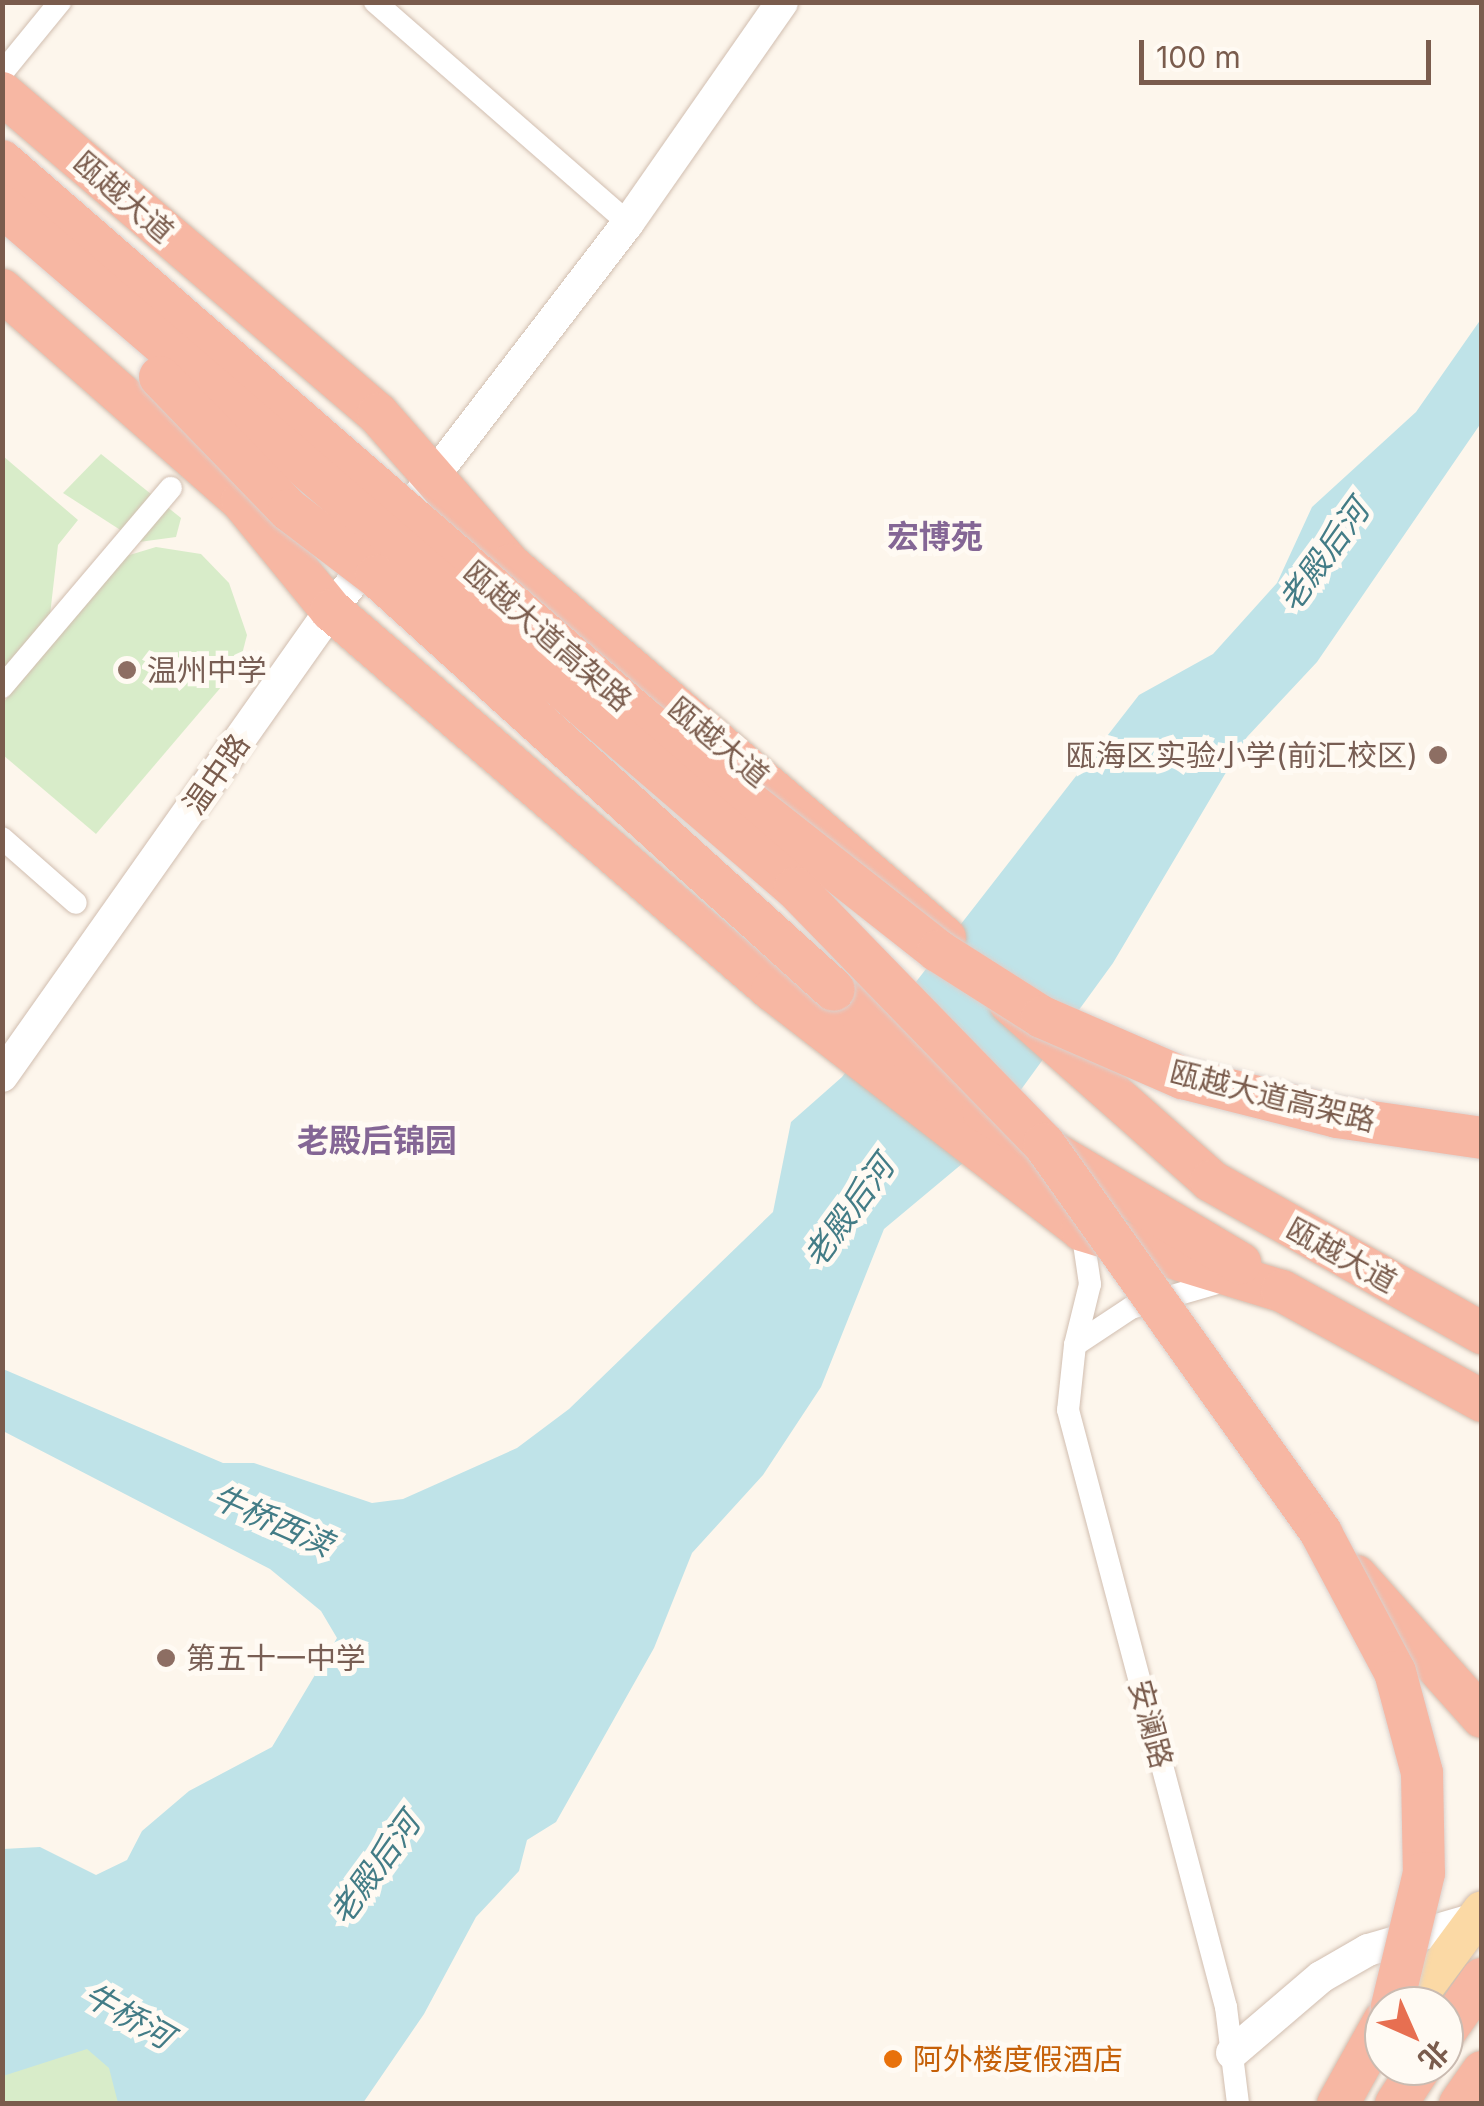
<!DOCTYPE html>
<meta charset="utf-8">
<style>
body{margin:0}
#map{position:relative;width:1484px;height:2106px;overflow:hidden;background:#fdf6ec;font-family:Inter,"Noto Sans SC",sans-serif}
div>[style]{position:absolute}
.green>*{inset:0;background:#d8ecc9}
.water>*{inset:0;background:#bfe3e8}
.roads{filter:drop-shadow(0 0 2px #d1beb0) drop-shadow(0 0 2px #d1beb0)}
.street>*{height:22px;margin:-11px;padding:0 11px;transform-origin:11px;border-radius:11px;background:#fff}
.secondary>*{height:32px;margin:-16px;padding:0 16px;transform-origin:16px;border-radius:16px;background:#fff}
.primary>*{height:38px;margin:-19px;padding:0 19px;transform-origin:19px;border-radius:19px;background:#fbd9a5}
.highway>*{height:42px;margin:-21px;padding:0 21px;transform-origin:21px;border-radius:21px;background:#f7b7a3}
.bridges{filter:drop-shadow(0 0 2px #dad1cd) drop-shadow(0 0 2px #dad1cd)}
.highway-bridge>*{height:42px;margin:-21px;padding:0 21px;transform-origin:21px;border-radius:21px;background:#f7b7a3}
.dots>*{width:28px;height:28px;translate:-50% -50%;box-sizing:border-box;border:5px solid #fffaf3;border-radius:50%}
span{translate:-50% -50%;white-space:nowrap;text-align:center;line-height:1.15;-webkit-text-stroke:10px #fffaf3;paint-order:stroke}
.street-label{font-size:30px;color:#7a5c4d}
.education-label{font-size:30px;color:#785e54}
.left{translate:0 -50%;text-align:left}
.right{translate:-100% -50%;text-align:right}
.food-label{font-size:30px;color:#c56008}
.neighbourhood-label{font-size:32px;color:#846695;font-weight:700}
.water-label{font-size:32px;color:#437c86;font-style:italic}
.frame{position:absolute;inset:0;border:5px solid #7a5c4d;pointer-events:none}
.north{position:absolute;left:1364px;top:1986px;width:100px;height:100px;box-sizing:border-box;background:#fffaf3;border:2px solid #cabbb1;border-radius:50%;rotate:135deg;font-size:28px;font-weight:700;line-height:40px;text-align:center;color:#7a5c4d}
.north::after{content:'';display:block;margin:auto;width:35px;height:45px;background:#e76f51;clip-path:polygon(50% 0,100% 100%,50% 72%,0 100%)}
.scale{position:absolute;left:1139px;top:40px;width:292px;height:45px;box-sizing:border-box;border:5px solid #7a5c4d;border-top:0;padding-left:12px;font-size:30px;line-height:35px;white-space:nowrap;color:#7a5c4d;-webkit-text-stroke:8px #fffaf3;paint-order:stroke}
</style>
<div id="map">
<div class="green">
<div style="clip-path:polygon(101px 454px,181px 518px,176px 537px,139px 542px,63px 493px)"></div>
<div style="clip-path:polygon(3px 456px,78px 520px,58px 545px,50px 615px,3px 678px)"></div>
<div style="clip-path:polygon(156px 547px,201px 554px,229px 583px,247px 635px,239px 666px,96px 834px,3px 755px,3px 703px,123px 557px)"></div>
<div style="clip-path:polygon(126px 1944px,211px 2103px,3px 2103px,2px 2016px)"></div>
</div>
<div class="water">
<div style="clip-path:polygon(1481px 319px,1481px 423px,1317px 662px,1247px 737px,1113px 963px,975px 1153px,884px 1229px,821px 1387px,763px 1475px,692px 1553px,654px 1648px,556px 1822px,527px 1840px,519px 1871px,476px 1917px,424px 2014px,363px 2103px,118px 2103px,109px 2068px,87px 2049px,3px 2076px,3px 1849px,40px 1847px,96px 1875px,127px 1860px,142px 1831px,189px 1791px,272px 1747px,337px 1638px,321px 1611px,270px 1569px,3px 1431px,3px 1369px,223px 1463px,254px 1463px,372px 1503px,403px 1499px,517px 1448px,569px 1409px,773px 1212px,791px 1122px,842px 1077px,1139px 695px,1213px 654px,1277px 583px,1312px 507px,1416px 412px)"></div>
</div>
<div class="roads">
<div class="street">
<div style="left:375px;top:2px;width:336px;rotate:41.1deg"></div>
<div style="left:2px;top:73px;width:92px;rotate:-50.8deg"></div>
<div style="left:2px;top:687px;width:261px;rotate:-49.7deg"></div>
<div style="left:2px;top:838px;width:98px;rotate:41.3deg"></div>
<div style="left:1082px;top:1230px;width:55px;rotate:81.6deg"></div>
<div style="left:1090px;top:1284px;width:63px;rotate:103.8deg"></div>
<div style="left:1075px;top:1345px;width:67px;rotate:-33.5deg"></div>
<div style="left:1131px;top:1308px;width:97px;rotate:-16.2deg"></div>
<div style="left:1075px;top:1345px;width:65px;rotate:96.1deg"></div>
<div style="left:1068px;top:1410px;width:618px;rotate:75.18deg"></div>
<div style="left:1226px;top:2007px;width:98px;rotate:82.9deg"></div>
</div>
<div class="secondary">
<div style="left:2px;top:1076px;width:570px;rotate:-54.78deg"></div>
<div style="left:331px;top:610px;width:488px;rotate:-52.5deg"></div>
<div style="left:628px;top:223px;width:269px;rotate:-55.1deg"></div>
<div style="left:1232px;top:2053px;width:117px;rotate:-40.5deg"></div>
<div style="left:1321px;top:1977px;width:54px;rotate:-29.9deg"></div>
<div style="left:1368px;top:1950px;width:111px;rotate:-16.2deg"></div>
</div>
<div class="primary">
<div style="left:1411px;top:2006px;width:119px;rotate:-53.5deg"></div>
</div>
<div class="highway">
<div style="left:2px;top:93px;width:494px;rotate:40.5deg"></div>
<div style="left:378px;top:414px;width:201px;rotate:48.8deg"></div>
<div style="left:510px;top:565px;width:573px;rotate:40.61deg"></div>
<div style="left:2px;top:290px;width:320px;rotate:41.3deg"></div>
<div style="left:242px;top:501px;width:141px;rotate:50.8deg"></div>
<div style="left:331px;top:610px;width:582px;rotate:40.75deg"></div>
<div style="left:772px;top:990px;width:392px;rotate:37.7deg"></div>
<div style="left:1082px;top:1230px;width:209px;rotate:17deg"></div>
<div style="left:1282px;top:1291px;width:228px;rotate:28.8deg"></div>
<div style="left:834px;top:990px;width:192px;rotate:39.1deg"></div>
<div style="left:983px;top:1111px;width:299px;rotate:30.6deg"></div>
<div style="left:1010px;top:1003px;width:268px;rotate:41.5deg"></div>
<div style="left:1211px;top:1181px;width:311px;rotate:29.3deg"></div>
<div style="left:1356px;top:1576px;width:189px;rotate:48.2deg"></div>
<div style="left:1444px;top:2033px;width:66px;rotate:-54.9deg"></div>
<div style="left:1338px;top:2104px;width:95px;rotate:-61deg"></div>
<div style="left:1396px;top:2104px;width:45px;rotate:-56.7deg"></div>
<div style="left:1460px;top:2104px;width:39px;rotate:-55deg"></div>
</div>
</div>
<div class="bridges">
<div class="highway-bridge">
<div style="left:2px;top:161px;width:848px;rotate:41.03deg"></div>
<div style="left:642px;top:718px;width:377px;rotate:38.2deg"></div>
<div style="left:938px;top:951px;width:123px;rotate:32.4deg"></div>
<div style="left:1042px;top:1017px;width:153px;rotate:23.5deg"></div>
<div style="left:1182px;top:1078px;width:160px;rotate:14.1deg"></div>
<div style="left:1337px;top:1117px;width:147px;rotate:8.2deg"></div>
<div style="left:2px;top:206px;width:1046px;rotate:40.7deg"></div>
<div style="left:795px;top:888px;width:357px;rotate:45.8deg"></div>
<div style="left:1044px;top:1144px;width:478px;rotate:54.5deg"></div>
<div style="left:1321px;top:1533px;width:157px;rotate:62deg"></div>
<div style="left:1395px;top:1672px;width:105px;rotate:75deg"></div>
<div style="left:1422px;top:1773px;width:100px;rotate:88.9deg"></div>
<div style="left:1424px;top:1873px;width:137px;rotate:103.5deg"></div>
<div style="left:160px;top:377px;width:185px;rotate:45.9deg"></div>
<div style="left:289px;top:510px;width:109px;rotate:37.2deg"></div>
<div style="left:376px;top:576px;width:617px;rotate:42.11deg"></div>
</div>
</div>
<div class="dots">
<div style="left:127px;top:670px;background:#8d6e63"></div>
<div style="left:1438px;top:755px;background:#8d6e63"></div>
<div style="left:166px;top:1658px;background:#8d6e63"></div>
<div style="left:893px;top:2059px;background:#e8710a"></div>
</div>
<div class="street-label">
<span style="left:124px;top:197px;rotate:41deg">瓯越大道</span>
<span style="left:548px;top:636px;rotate:41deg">瓯越大道高架路</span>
<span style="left:719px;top:742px;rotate:40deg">瓯越大道</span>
<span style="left:216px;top:774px;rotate:-55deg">温中路</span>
<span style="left:1273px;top:1096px;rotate:14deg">瓯越大道高架路</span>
<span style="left:1342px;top:1255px;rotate:29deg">瓯越大道</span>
<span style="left:1151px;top:1724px;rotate:75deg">安澜路</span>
</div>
<div class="education-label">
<span class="left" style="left:147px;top:670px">温州中学</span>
<span class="right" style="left:1418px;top:755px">瓯海区实验小学(前汇校区)</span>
<span class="left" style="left:186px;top:1658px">第五十一中学</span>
</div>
<div class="food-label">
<span class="left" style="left:913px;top:2059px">阿外楼度假酒店</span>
</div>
<div class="neighbourhood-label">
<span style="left:935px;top:537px">宏博苑</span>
<span style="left:377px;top:1141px">老殿后锦园</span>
</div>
<div class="water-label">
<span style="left:1324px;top:556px;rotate:-54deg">老殿后河</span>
<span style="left:849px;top:1212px;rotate:-54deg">老殿后河</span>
<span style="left:272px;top:1521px;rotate:24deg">牛桥西渎</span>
<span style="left:375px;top:1869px;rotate:-54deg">老殿后河</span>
<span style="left:128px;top:2016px;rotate:30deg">牛桥河</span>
</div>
<div class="frame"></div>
<div class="north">北</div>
<div class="scale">100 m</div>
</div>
